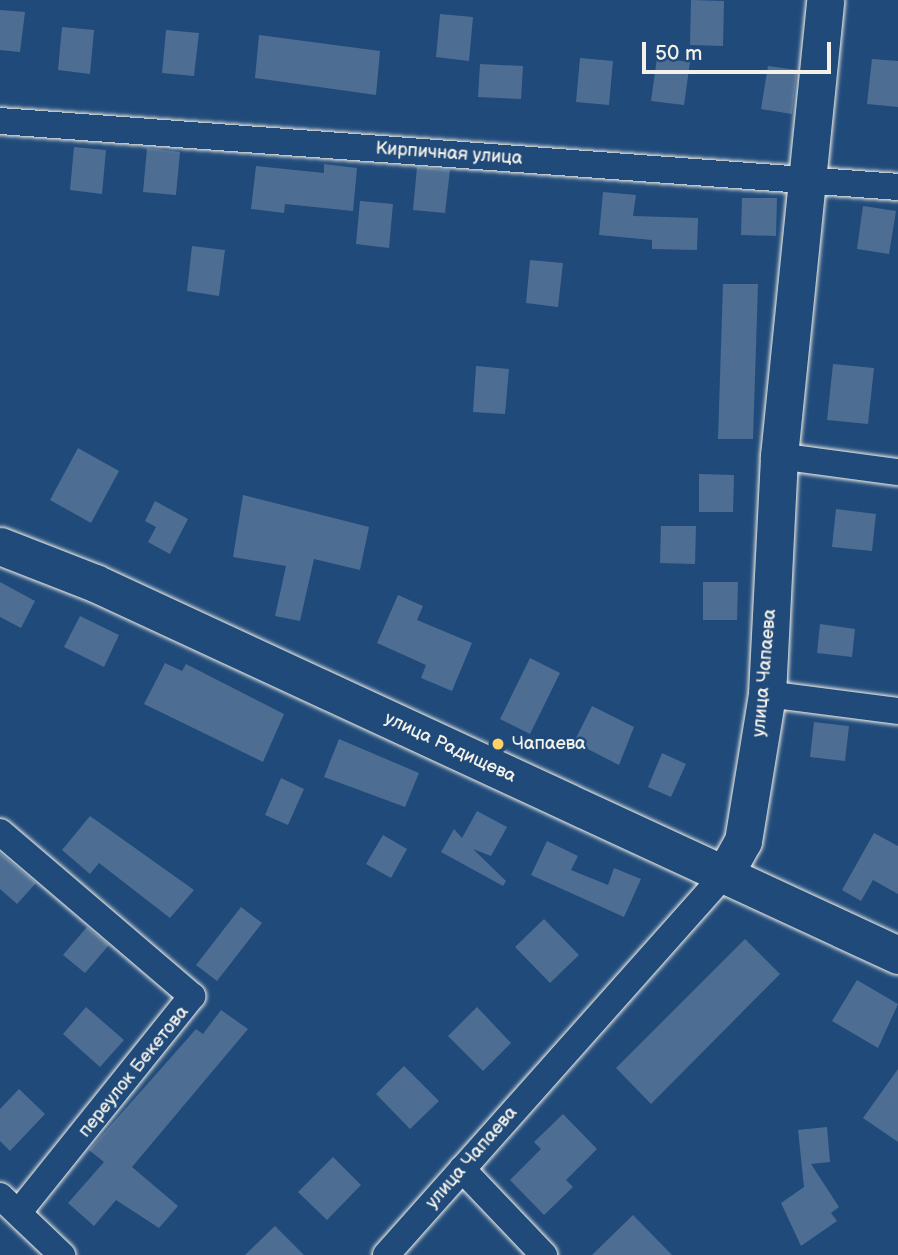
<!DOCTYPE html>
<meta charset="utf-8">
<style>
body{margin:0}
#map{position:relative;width:898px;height:1255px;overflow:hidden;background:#1f4a7a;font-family:"Balsamiq Sans",sans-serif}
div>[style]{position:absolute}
.building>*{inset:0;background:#4d6e92}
.roads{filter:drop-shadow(0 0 2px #f4f1e8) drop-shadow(0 0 2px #f4f1e8)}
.minor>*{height:26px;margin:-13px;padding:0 13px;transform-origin:13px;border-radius:13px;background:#1f4a7a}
.secondary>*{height:37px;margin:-18.5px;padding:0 18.5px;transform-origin:18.5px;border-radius:18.5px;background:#1f4a7a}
.dots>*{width:19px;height:19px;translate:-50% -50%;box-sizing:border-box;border:4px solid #1f4a7a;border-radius:50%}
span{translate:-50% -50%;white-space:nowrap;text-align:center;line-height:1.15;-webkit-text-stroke:5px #1f4a7a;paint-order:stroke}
.street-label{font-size:18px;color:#f4f1e8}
.poi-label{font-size:18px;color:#f4f1e8}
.left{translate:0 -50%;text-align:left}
.scale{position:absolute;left:642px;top:42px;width:189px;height:32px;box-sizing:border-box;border:4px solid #f4f1e8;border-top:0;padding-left:9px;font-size:21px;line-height:24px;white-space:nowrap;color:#f4f1e8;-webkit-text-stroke:5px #1f4a7a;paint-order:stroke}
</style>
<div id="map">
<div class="building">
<div style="clip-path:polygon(691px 0,724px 1px,723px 46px,690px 45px)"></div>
<div style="clip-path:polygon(0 10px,25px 12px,20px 52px,0 50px)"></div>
<div style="clip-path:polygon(440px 14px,473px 17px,469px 61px,436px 57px)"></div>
<div style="clip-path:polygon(62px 27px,94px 30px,90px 74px,58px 70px)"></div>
<div style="clip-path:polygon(166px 30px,199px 33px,194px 76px,162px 73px)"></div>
<div style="clip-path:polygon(259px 35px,380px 51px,376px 95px,255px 78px)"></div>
<div style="clip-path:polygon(580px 58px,613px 61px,609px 105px,576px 102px)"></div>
<div style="clip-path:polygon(657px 58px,690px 62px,684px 105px,651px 101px)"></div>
<div style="clip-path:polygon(872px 59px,898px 61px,898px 107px,867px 104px)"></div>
<div style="clip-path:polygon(480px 64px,523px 66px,521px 99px,478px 97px)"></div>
<div style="clip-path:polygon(768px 66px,797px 70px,792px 114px,761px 109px)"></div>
<div style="clip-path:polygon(74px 147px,106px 150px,102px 194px,70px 190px)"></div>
<div style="clip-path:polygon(147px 148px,180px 152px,176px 195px,143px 192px)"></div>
<div style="clip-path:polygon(324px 164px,357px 168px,353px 211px,285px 204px,284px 213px,251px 209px,256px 166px,324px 173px)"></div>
<div style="clip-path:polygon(417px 167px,450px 170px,445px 213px,413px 210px)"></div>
<div style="clip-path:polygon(603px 192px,636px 195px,633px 216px,698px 218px,697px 250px,652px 249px,652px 240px,599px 235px)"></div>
<div style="clip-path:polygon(742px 198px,777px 198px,776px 236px,741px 235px)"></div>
<div style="clip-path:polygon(360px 201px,393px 204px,389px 248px,356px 244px)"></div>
<div style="clip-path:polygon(863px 206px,896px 211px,889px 254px,857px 249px)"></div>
<div style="clip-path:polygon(192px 246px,225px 250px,219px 296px,187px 291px)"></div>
<div style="clip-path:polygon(530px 260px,563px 263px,558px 307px,526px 303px)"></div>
<div style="clip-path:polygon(723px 284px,758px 284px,753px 439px,718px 439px)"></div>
<div style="clip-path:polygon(833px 364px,874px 368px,868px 424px,827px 420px)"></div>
<div style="clip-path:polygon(476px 366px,509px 369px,505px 414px,473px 412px)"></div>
<div style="clip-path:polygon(78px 448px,119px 471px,91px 523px,50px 500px)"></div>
<div style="clip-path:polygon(699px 474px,734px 475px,733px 512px,699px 512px)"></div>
<div style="clip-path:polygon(243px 495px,369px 527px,360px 570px,314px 559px,300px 621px,275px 616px,286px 566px,233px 557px)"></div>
<div style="clip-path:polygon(155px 501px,188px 519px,170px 554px,148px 542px,156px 527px,145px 521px)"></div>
<div style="clip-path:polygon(836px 509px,876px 514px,872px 551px,832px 547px)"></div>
<div style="clip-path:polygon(661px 526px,696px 526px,695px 564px,660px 563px)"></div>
<div style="clip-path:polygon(0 582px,35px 601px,21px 628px,0 617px)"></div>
<div style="clip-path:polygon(703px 582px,738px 582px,737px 620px,703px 620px)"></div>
<div style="clip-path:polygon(398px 595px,423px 606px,417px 620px,472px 643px,452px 691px,421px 678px,426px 665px,377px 643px)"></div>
<div style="clip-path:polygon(80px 616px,119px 635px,104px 667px,64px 647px)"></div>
<div style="clip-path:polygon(820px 624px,855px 629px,852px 657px,817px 653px)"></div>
<div style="clip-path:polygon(530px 658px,560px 673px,530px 734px,500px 719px)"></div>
<div style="clip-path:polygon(165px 663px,182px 671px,186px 664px,284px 714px,263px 762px,144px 704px)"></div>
<div style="clip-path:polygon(592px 706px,634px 727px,619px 765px,574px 742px)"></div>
<div style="clip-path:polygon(814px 722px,849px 726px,845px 761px,810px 757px)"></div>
<div style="clip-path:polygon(339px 739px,419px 773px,405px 807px,324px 777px)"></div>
<div style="clip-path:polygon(662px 753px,686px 764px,671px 797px,648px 787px)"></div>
<div style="clip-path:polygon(281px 778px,304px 789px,288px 825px,265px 815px)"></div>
<div style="clip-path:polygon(477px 811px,507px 827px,491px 856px,473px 849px,506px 881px,503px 886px,441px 852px,454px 829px,462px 838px)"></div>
<div style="clip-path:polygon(90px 816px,194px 890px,170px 918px,99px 863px,90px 874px,62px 850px)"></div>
<div style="clip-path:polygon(874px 833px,898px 846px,898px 894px,873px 880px,861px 901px,842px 890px)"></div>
<div style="clip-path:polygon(383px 835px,407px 849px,391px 878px,366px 864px)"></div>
<div style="clip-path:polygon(547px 841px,578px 856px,571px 870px,608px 885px,614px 868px,641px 879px,624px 917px,531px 875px)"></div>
<div style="clip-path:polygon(0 853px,36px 883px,17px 904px,0 889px)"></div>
<div style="clip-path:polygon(241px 907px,262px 923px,217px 981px,196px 965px)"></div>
<div style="clip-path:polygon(544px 919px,579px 955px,550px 983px,515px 947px)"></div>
<div style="clip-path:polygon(87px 927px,109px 945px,85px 973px,63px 955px)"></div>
<div style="clip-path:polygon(745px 939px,780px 974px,651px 1104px,616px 1068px)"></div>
<div style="clip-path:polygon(857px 980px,898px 1004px,878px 1048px,832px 1021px)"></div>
<div style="clip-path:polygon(86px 1007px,124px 1040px,100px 1067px,63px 1034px)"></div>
<div style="clip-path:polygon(477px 1007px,511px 1043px,483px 1071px,448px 1036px)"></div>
<div style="clip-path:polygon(221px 1010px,248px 1029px,132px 1167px,178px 1206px,159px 1228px,116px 1200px,94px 1226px,68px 1203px,104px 1162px,89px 1150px,196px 1029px,203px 1034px)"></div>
<div style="clip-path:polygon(404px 1066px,439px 1101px,410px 1129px,376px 1094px)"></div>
<div style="clip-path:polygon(898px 1069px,898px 1142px,863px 1118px)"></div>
<div style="clip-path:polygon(19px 1089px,45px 1114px,10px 1151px,0 1141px,0 1109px)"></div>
<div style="clip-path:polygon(563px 1114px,597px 1149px,566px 1180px,573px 1187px,544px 1215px,510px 1180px,541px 1149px,534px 1142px)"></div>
<div style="clip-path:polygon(827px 1127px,830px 1162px,811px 1164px,839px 1207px,831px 1213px,837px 1221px,801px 1246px,781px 1203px,804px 1187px,798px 1130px)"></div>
<div style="clip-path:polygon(333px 1157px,361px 1185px,327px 1220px,298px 1192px)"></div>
<div style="clip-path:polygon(633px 1215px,672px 1255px,592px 1255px)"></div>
<div style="clip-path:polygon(275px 1226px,304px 1255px,245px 1255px)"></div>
</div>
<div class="roads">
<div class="minor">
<div style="left:0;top:121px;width:900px;rotate:4.2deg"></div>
<div style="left:779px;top:456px;width:120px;rotate:7.7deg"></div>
<div style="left:767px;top:694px;width:132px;rotate:7.4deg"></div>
<div style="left:0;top:832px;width:253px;rotate:40.5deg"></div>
<div style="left:192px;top:996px;width:278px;rotate:128.7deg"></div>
<div style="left:462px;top:1169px;width:119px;rotate:46.4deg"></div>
<div style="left:0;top:1196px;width:86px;rotate:43.6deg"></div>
<div style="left:386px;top:1255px;width:509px;rotate:-48.35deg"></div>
</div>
<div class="secondary">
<div style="left:0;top:546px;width:102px;rotate:21.3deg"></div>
<div style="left:95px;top:583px;width:885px;rotate:24.86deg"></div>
<div style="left:724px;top:875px;width:39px;rotate:-61deg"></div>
<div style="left:743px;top:841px;width:149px;rotate:-80.7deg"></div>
<div style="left:767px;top:694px;width:238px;rotate:-87.1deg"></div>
<div style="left:779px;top:456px;width:458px;rotate:-84.2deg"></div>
</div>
</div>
<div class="dots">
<div style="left:498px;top:744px;background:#ffd166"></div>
</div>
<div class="street-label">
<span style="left:449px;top:154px;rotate:4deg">Кирпичная улица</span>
<span style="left:765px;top:673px;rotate:-85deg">улица Чапаева</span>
<span style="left:450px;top:748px;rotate:25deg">улица Радищева</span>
<span style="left:134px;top:1072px;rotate:-51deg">переулок Бекетова</span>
<span style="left:472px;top:1158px;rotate:-49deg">улица Чапаева</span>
</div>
<div class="poi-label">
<span class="left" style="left:512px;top:744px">Чапаева</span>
</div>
<div class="scale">50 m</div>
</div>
